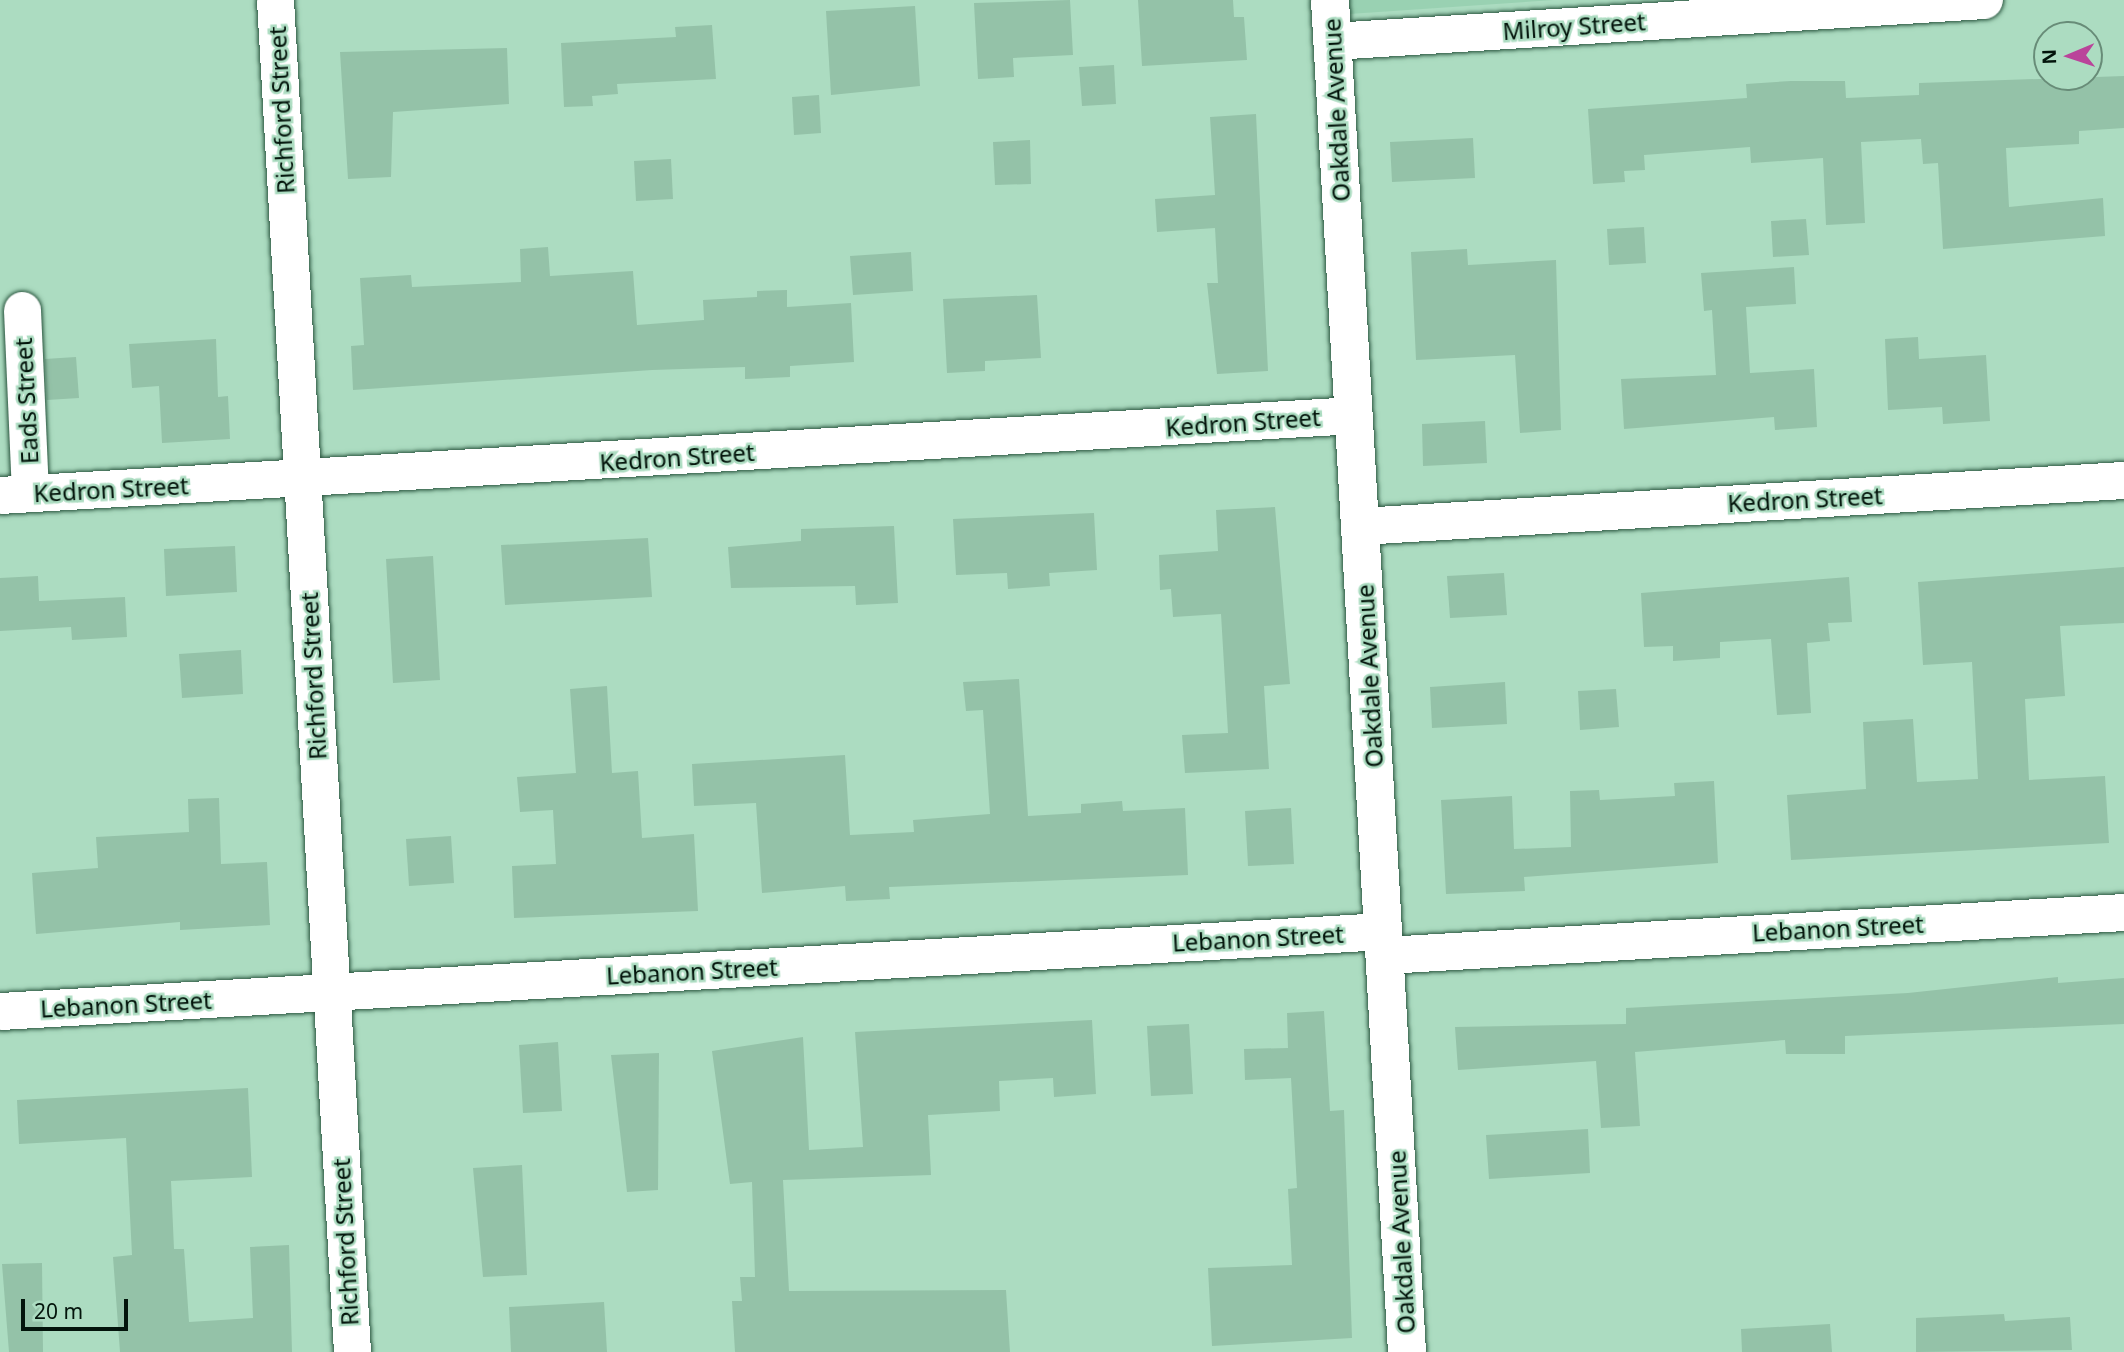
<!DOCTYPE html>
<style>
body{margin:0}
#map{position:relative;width:2124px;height:1352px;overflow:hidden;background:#acdcc1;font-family:"Noto Sans",sans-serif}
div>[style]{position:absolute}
.built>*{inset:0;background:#99d1b2}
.building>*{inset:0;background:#94c2a8}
.roads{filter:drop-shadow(0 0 2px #2a563f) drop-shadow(0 0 2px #2a563f)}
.minor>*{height:37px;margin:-18.5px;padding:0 18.5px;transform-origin:18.5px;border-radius:18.5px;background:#fff}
.tertiary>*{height:38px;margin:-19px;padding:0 19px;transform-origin:19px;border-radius:19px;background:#fff}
span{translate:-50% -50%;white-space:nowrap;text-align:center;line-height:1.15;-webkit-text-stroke:5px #acdcc1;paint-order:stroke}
.street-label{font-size:24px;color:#03140b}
.north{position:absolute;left:2033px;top:21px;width:70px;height:70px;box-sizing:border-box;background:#acdcc1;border:2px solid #688c78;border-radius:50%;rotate:268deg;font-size:19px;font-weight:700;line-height:28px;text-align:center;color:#03140b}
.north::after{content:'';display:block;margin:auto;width:24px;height:32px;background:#ba449a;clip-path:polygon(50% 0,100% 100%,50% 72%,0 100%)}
.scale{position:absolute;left:21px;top:1299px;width:107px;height:32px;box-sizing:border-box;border:4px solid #03140b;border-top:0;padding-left:9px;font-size:21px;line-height:24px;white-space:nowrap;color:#03140b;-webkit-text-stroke:5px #acdcc1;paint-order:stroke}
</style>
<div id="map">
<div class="built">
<div style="clip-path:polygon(1348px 0,1554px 0,1349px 14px)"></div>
</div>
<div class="building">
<div style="clip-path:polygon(1070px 0,1073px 55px,1013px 58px,1014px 77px,978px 79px,974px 3px)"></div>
<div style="clip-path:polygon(1138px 0,1233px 0,1234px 17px,1244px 17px,1247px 60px,1142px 66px)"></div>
<div style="clip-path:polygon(915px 6px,920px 86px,831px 95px,826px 11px)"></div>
<div style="clip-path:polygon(712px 25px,716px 79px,617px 84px,618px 94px,592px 96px,593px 106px,564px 107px,561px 43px,676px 37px,675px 27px)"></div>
<div style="clip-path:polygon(507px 48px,509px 104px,393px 112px,391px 177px,348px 179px,340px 52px)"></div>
<div style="clip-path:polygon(1114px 65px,1116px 104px,1082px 106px,1079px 67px)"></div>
<div style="clip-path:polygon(2124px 76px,2124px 128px,2079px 131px,2079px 144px,2006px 148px,2009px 207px,2103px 198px,2105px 236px,1943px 249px,1938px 163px,1923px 164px,1921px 139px,1861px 142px,1865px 223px,1826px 225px,1823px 158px,1751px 163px,1750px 147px,1644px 155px,1645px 170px,1624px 171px,1625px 182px,1593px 184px,1588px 109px,1747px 98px,1746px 84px,1791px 81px,1845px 81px,1846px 98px,1919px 95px,1919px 83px)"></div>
<div style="clip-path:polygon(819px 95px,821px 133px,794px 135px,792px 97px)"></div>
<div style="clip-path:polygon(1256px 114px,1268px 371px,1217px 374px,1207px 283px,1218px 283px,1215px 228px,1157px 232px,1155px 199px,1215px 195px,1210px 117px)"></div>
<div style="clip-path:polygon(1473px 138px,1475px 178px,1392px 182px,1390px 142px)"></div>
<div style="clip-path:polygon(1030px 140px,1031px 184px,995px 185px,993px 142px)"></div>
<div style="clip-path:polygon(671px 159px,673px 199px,636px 201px,634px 161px)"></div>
<div style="clip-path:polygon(1806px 219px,1809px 255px,1773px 257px,1771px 221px)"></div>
<div style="clip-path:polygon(1644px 227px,1646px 263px,1609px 265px,1607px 229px)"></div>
<div style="clip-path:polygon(548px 247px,550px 276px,633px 271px,637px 325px,704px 320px,703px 300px,757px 297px,757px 291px,787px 290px,787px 307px,851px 303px,854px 362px,790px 366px,790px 377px,745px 379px,745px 367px,652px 370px,353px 390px,351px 346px,364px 345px,360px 278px,411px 275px,412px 287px,521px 282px,520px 249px)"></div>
<div style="clip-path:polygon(1467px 249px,1468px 265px,1556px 260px,1561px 430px,1520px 433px,1515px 355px,1416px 360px,1411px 252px)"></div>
<div style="clip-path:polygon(911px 252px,913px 291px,853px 295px,850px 256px)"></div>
<div style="clip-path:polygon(1794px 267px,1796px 304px,1746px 307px,1750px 373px,1814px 369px,1817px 427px,1775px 430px,1774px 417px,1624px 429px,1621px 379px,1716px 375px,1712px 310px,1704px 311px,1701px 273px)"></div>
<div style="clip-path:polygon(1037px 295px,1041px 358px,985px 361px,985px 371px,947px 373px,943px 299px)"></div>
<div style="clip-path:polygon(1918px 337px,1919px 359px,1986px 355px,1990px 421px,1943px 424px,1942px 407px,1888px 410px,1885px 339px)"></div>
<div style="clip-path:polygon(216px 339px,218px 397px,228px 396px,230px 439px,162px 443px,159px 386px,132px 388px,129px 344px)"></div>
<div style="clip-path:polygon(76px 357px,79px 398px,47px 400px,45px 359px)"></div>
<div style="clip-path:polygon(1485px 421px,1487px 463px,1423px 466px,1422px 424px)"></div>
<div style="clip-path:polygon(1275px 507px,1290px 684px,1264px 686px,1269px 769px,1185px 773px,1182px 735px,1228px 733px,1221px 614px,1173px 617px,1171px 589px,1160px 590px,1159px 555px,1218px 551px,1216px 510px)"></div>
<div style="clip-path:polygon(1094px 513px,1097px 570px,1049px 573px,1050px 586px,1008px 589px,1007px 573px,956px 575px,953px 519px)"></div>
<div style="clip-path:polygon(894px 526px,898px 603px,856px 605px,855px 586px,731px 588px,728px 547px,801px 541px,801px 529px)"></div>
<div style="clip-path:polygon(648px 538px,652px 597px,505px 605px,501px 545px)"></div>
<div style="clip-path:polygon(235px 546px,237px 592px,166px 596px,164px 549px)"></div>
<div style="clip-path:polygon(433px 556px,440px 680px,393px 683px,386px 559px)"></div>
<div style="clip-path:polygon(2124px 567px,2124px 623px,2060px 626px,2065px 696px,2025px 699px,2029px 780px,2105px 776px,2109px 843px,1791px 860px,1787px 795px,1866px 789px,1863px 722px,1913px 719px,1917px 782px,1978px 779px,1972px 662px,1923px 665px,1918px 582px)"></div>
<div style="clip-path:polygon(1504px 573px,1507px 615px,1450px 618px,1447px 576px)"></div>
<div style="clip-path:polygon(38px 576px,39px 601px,125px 597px,127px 637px,72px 640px,71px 627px,0 631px,0 578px)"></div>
<div style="clip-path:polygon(1849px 577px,1852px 622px,1828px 623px,1830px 641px,1807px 643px,1811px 713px,1777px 715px,1771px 639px,1720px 642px,1720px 658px,1673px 661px,1673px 646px,1644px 647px,1641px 593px)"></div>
<div style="clip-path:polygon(241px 650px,243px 694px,182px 698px,179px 654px)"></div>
<div style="clip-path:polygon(1019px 679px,1028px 816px,1081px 813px,1081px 804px,1122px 801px,1123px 811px,1185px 808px,1188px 875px,889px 887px,890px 899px,846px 901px,845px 886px,762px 893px,756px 803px,694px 806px,692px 764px,845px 755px,850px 835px,914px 832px,913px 820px,990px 814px,983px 710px,966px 711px,963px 682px)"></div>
<div style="clip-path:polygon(1505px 682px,1507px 724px,1432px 728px,1430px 687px)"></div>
<div style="clip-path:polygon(607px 686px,612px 773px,638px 771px,642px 838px,694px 834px,698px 911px,514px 918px,512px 866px,556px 864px,553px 810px,520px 812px,517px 777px,576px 773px,570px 689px)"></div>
<div style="clip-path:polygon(1616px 689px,1619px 727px,1580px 730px,1578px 691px)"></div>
<div style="clip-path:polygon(1714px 781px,1718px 863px,1524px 877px,1525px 891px,1446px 894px,1441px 800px,1512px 796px,1514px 849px,1571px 847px,1570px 791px,1599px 790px,1600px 800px,1675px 796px,1674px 783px)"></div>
<div style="clip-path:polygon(219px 798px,221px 864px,267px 862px,270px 925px,180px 930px,180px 922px,36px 934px,32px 873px,98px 868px,96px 837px,189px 832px,188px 799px)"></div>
<div style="clip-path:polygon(1291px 808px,1294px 864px,1248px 866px,1245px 811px)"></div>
<div style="clip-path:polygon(451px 836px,454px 883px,409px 886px,406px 839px)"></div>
<div style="clip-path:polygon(2058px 977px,2058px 983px,2124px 978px,2124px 1024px,1845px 1036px,1845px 1054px,1786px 1054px,1785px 1040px,1635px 1052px,1640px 1126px,1601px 1128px,1596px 1061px,1458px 1070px,1455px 1027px,1626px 1024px,1626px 1008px,1908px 993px)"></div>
<div style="clip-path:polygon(1324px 1011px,1330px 1111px,1344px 1110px,1352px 1338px,1212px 1346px,1208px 1268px,1292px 1265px,1288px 1189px,1297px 1188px,1291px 1078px,1245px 1080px,1244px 1049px,1288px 1048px,1287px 1013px)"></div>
<div style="clip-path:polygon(1092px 1020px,1096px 1094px,1054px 1097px,1053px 1078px,999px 1081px,1000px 1111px,928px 1115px,931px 1175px,783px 1180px,789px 1291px,1006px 1290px,1010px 1352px,735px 1352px,732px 1301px,742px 1301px,740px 1277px,755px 1277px,752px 1182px,730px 1184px,712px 1051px,803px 1037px,809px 1150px,863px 1147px,855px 1032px)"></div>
<div style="clip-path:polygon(1189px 1024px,1193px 1094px,1151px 1096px,1147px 1026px)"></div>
<div style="clip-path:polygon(558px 1042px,562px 1111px,523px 1113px,519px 1045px)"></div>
<div style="clip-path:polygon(659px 1053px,658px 1190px,627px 1192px,611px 1055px)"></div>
<div style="clip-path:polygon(248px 1088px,252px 1177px,171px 1181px,174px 1249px,184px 1249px,189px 1322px,253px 1318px,250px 1247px,289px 1245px,292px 1352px,120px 1352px,113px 1257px,132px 1255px,126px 1138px,19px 1144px,17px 1100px)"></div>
<div style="clip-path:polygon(1588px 1129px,1590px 1173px,1489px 1179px,1486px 1135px)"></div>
<div style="clip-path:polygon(522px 1165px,527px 1275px,483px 1277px,473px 1168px)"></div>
<div style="clip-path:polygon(42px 1263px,43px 1352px,9px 1352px,2px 1264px)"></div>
<div style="clip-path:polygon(604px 1302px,607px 1352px,511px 1352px,509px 1307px)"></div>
<div style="clip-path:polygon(2004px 1314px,2005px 1321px,2070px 1317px,2072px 1350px,1916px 1352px,1916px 1318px)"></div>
<div style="clip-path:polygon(1830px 1324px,1832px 1352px,1742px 1352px,1741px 1329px)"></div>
</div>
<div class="roads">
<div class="minor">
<div style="left:275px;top:0;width:1354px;rotate:86.74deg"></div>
<div style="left:1332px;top:41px;width:653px;rotate:-3.6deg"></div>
<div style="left:22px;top:310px;width:183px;rotate:87.5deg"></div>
<div style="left:0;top:495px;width:1355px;rotate:-3.38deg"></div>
<div style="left:1360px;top:526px;width:765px;rotate:-3.45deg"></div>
<div style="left:1385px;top:955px;width:740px;rotate:-3.33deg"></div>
<div style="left:0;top:1011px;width:1385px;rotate:-3.31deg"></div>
</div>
<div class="tertiary">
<div style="left:1330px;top:0;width:1354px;rotate:86.74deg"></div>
</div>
</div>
<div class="street-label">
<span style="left:1574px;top:26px;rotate:-4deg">Milroy Street</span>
<span style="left:281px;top:110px;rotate:-93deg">Richford Street</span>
<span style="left:1336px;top:110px;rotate:-93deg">Oakdale Avenue</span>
<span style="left:26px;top:401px;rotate:-93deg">Eads Street</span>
<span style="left:1243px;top:422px;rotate:-4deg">Kedron Street</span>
<span style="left:677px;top:457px;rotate:-4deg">Kedron Street</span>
<span style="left:111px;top:489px;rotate:-3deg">Kedron Street</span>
<span style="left:1805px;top:499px;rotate:-3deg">Kedron Street</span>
<span style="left:313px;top:676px;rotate:-93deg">Richford Street</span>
<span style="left:1369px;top:676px;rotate:-93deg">Oakdale Avenue</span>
<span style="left:1838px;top:928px;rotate:-3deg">Lebanon Street</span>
<span style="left:1258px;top:938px;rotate:-3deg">Lebanon Street</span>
<span style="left:692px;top:971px;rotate:-3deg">Lebanon Street</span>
<span style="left:126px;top:1004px;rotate:-3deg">Lebanon Street</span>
<span style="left:345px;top:1242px;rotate:-93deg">Richford Street</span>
<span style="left:1401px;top:1242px;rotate:-93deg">Oakdale Avenue</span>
</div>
<div class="north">N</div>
<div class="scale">20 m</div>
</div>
